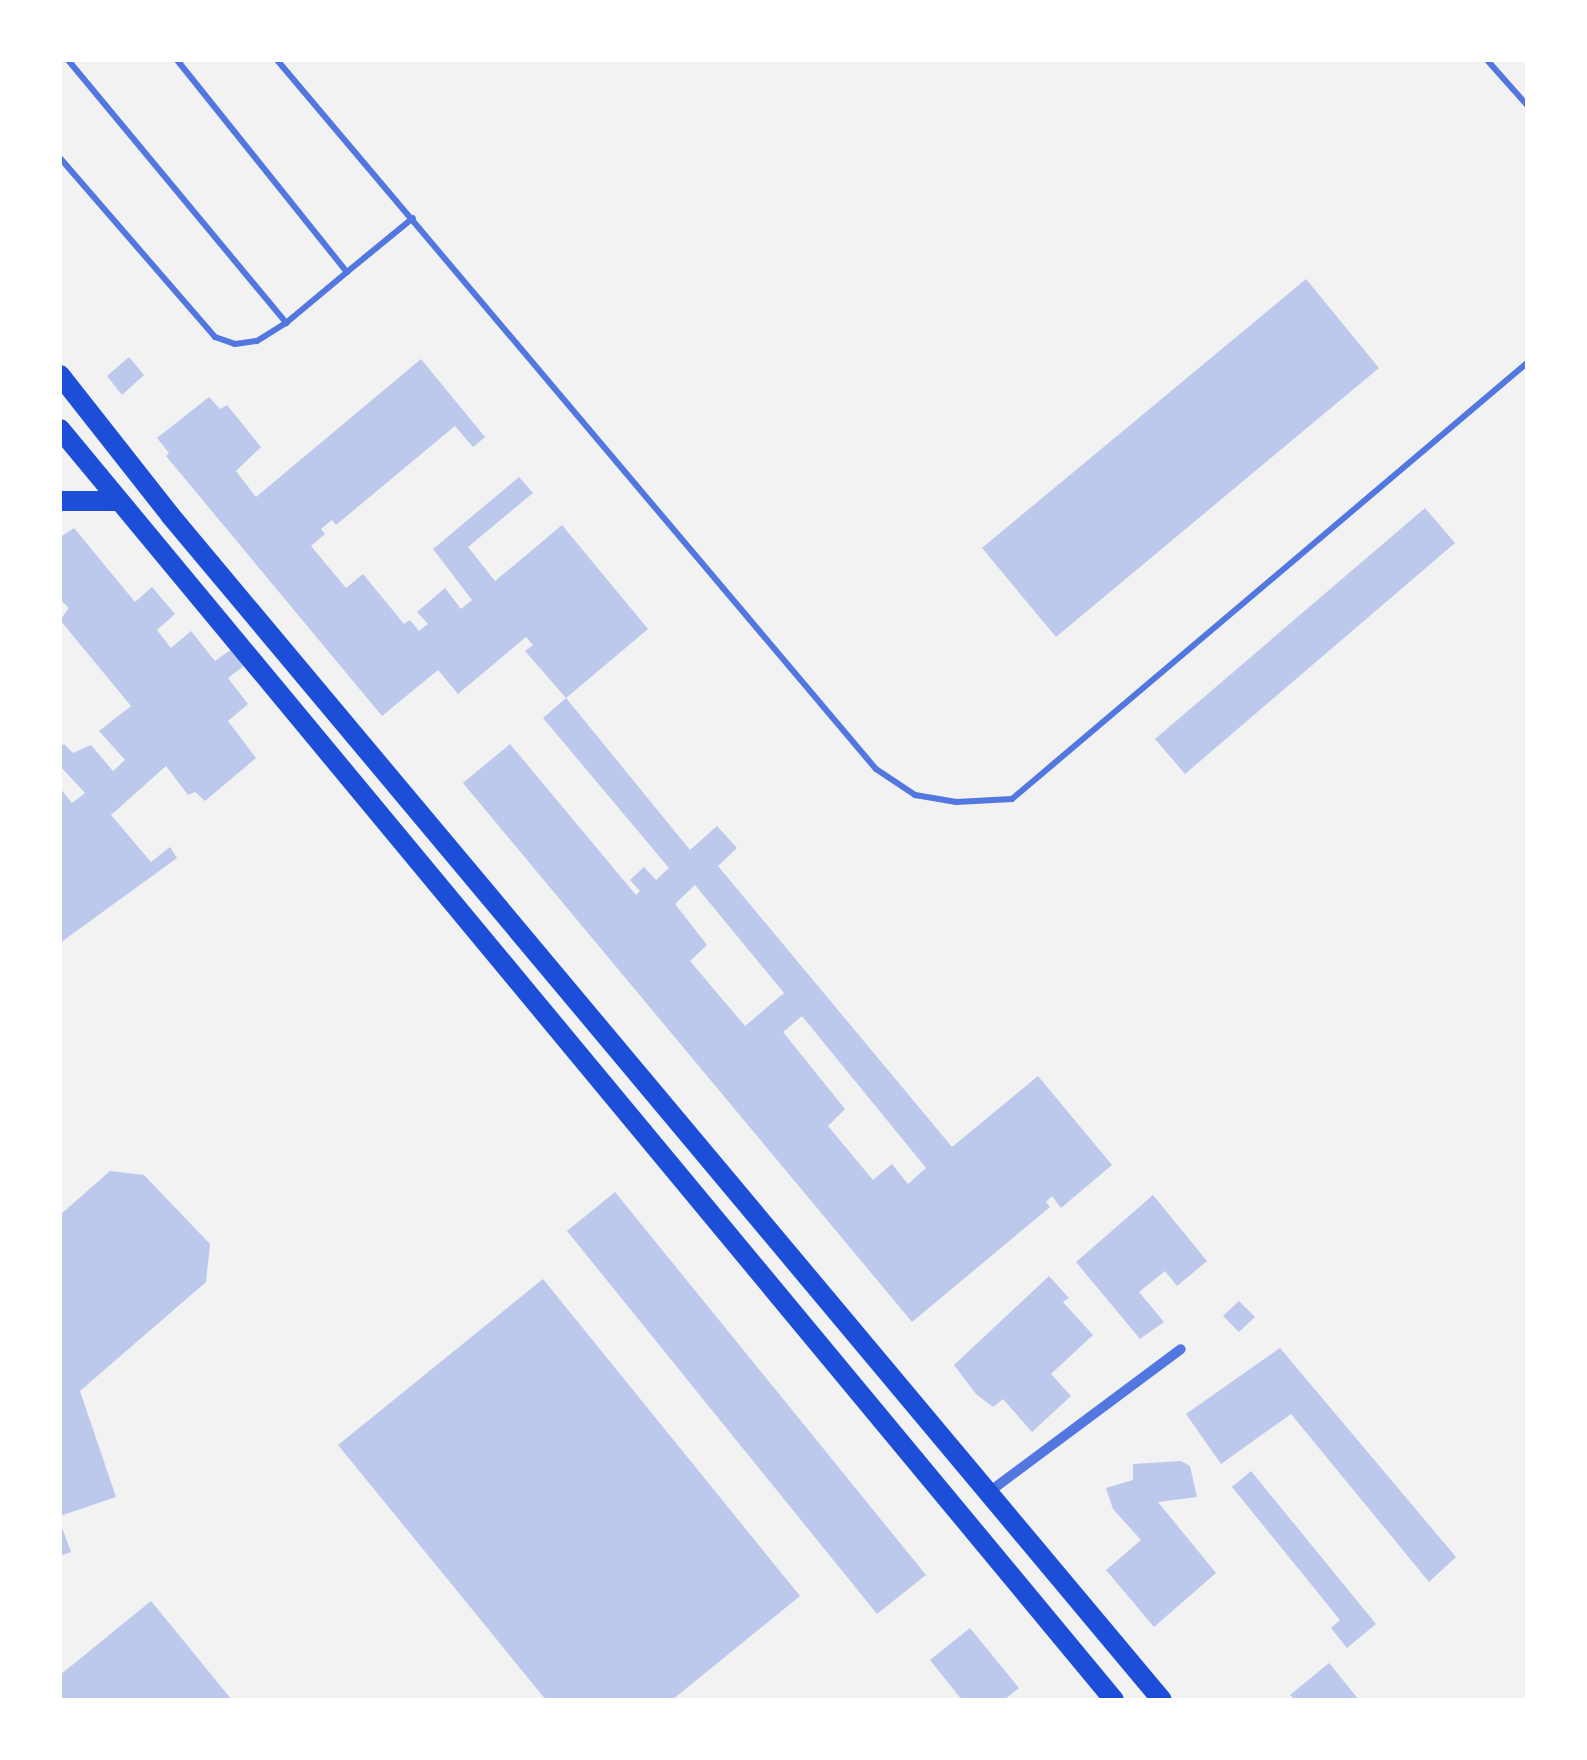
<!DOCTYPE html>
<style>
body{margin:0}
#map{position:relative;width:1587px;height:1760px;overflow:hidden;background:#f2f2f2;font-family:"Roboto Serif",serif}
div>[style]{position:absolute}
.building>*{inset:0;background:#bdc9ec}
.service>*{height:6px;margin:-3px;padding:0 3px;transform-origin:3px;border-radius:3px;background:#5277de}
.minor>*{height:10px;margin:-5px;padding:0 5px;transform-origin:5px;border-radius:5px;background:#5277de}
.secondary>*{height:20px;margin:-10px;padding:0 10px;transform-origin:10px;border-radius:10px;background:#1d4ed8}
.primary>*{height:20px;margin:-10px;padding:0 10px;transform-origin:10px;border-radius:10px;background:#1d4ed8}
span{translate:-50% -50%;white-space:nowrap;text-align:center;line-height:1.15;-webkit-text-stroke:10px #fff;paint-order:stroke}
.frame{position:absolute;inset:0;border:62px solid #fff;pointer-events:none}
</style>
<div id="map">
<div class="building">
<div style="clip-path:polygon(1306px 279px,1379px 368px,1056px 637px,982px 548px)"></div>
<div style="clip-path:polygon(129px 357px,144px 375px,122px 395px,107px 376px)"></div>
<div style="clip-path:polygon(evenodd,421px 359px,485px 437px,473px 447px,455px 426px,336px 525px,332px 520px,321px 529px,325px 534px,311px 546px,346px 588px,363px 574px,404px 624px,410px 620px,419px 631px,428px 624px,417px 612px,445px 588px,461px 609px,472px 600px,433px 549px,519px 477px,533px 493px,468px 547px,495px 581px,562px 525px,648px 629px,566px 698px,690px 850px,717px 826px,737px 848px,718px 866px,952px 1147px,1038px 1076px,1112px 1165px,1061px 1208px,1052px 1196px,1046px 1202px,1050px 1207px,912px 1322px,463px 783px,510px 744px,636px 895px,640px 891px,630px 880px,644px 867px,656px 880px,669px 868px,543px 718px,566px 698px,525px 651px,533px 645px,526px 637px,458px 694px,438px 670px,382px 716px,166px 456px,169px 453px,157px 438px,209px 397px,220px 409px,227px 405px,261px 447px,236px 471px,256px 497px,421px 359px,695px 885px,784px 993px,745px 1026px,690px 961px,707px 945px,675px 904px,695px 885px,421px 359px,802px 1016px,926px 1168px,908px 1184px,892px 1164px,873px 1180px,828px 1126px,845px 1109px,783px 1032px,802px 1016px)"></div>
<div style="clip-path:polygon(1425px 508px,1455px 543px,1185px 774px,1155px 739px)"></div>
<div style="clip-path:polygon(74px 528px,135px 602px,152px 587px,175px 614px,157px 630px,171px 648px,191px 631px,215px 661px,232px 649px,245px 665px,228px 678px,248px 704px,228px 721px,256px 758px,205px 801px,195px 792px,188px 795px,166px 766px,111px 815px,151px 862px,170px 847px,177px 858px,60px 943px,60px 788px,72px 803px,85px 793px,60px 766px,60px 747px,64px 744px,73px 753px,91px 745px,113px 771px,125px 760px,99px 731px,131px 706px,60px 620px,69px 608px,60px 599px,60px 537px)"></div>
<div style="clip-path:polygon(110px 1171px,144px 1175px,210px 1244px,206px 1282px,80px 1391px,116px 1497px,60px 1516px,60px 1215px)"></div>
<div style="clip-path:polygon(615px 1192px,926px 1575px,877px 1614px,567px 1231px)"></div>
<div style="clip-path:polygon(1153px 1195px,1207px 1261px,1177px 1286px,1165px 1271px,1139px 1292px,1164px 1322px,1140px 1339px,1076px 1262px)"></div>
<div style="clip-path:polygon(1049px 1276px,1069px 1298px,1063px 1302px,1093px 1335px,1051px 1374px,1071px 1396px,1032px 1432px,1003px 1399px,993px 1407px,976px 1394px,954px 1365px)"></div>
<div style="clip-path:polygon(543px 1279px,800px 1596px,672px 1700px,546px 1700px,338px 1445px)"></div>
<div style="clip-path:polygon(1239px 1301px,1255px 1317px,1239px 1332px,1223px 1316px)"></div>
<div style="clip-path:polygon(1280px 1348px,1456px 1557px,1429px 1582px,1291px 1414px,1221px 1464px,1186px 1414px)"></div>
<div style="clip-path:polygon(1181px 1461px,1190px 1466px,1197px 1497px,1158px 1502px,1216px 1573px,1154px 1627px,1106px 1570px,1141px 1540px,1113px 1509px,1106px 1488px,1133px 1480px,1133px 1464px)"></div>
<div style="clip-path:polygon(1251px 1471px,1376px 1624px,1347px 1648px,1331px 1628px,1340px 1620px,1232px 1487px)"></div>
<div style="clip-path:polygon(60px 1522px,71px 1552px,60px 1556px)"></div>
<div style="clip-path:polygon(151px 1601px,232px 1700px,60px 1700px,60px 1675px)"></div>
<div style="clip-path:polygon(970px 1628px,1019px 1688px,1004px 1700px,962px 1700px,930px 1660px)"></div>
<div style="clip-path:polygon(1329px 1663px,1359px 1700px,1295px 1700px,1290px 1695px)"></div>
</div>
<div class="service">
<div style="left:68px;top:60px;width:342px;rotate:50.3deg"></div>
<div style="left:286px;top:323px;width:80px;rotate:-39.9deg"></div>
<div style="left:177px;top:60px;width:272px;rotate:51.3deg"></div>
<div style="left:347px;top:272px;width:85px;rotate:-39.3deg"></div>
<div style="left:277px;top:60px;width:928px;rotate:49.81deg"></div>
<div style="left:876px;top:769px;width:47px;rotate:33.7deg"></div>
<div style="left:915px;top:795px;width:42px;rotate:9.7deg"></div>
<div style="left:956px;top:802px;width:56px;rotate:-3.1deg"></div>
<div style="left:1012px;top:799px;width:675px;rotate:-40.25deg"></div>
<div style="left:1487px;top:60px;width:60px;rotate:48.4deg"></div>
<div style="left:60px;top:158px;width:237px;rotate:49.1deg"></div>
<div style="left:215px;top:337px;width:21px;rotate:19deg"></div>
<div style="left:235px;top:344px;width:22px;rotate:-8deg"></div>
<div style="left:257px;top:341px;width:34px;rotate:-32deg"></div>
</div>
<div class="minor">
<div style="left:989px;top:1492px;width:239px;rotate:-36.7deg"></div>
</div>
<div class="secondary">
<div style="left:60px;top:501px;width:56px"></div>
</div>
<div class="primary">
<div style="left:60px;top:375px;width:178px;rotate:51.8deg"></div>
<div style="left:170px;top:515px;width:1545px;rotate:50.07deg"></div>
<div style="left:60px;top:429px;width:1651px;rotate:50.33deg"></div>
</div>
<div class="frame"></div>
</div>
